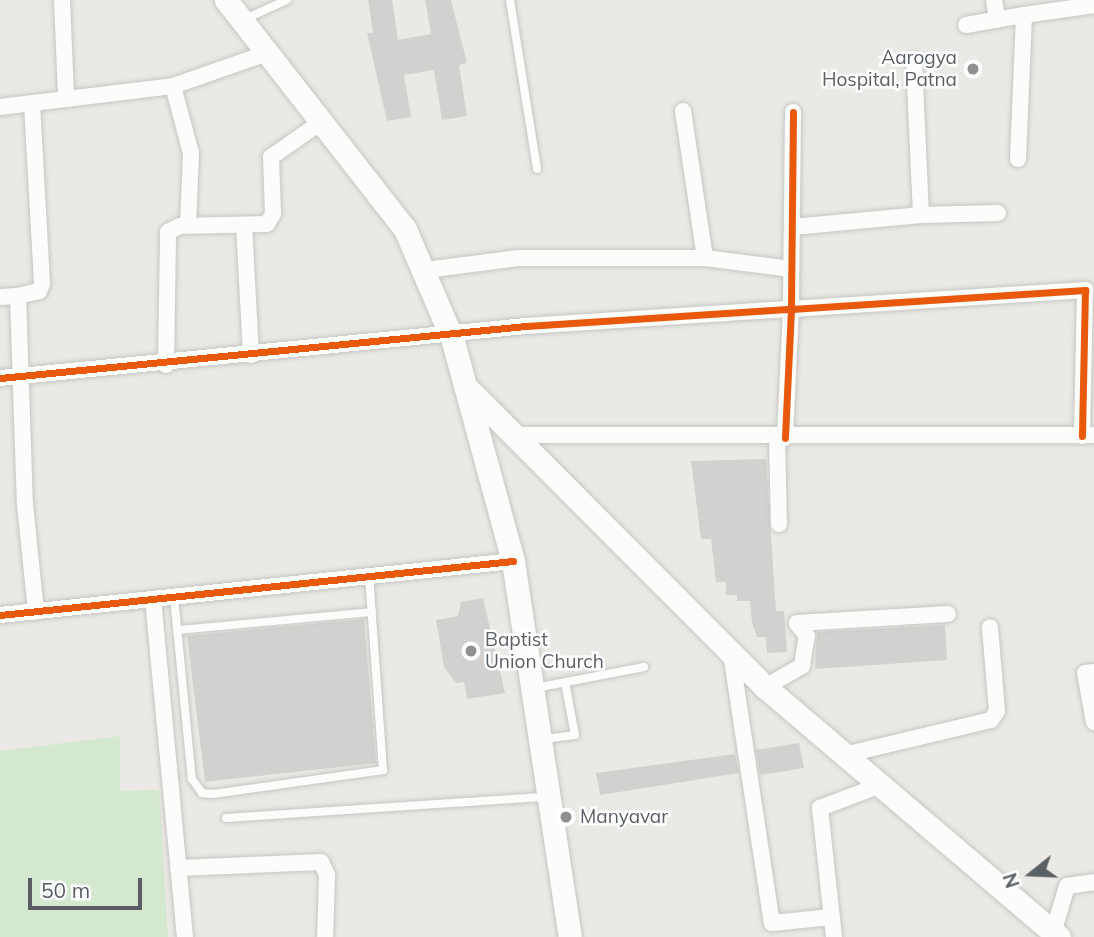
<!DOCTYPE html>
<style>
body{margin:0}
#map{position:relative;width:1094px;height:937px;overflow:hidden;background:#ebe9e5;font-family:Mulish,sans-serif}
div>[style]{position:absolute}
.green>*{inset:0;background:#d3e8ce}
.building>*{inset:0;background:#d3d1cf}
.roads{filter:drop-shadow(0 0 2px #c6c6c5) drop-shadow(0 0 2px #c6c6c5)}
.lane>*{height:8px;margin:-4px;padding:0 4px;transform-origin:4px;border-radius:4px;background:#fcfcfb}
.street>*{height:16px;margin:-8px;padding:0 8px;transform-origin:8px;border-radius:8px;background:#fcfcfb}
.secondary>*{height:23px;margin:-11.5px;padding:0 11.5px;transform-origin:11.5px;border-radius:11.5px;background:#fcfcfb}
.cycleway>*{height:7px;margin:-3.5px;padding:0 3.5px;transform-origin:3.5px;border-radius:3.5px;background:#e8590c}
.dots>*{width:19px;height:19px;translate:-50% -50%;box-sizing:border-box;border:4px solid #fff;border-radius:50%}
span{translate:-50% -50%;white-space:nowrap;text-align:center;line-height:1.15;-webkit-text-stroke:5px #fff;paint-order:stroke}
.poi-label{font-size:19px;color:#5a5f64}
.right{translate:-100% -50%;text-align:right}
.left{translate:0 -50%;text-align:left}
.north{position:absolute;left:996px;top:839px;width:70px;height:70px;-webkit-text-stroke:5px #fff;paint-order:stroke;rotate:252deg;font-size:19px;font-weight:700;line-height:28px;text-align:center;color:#5a5f64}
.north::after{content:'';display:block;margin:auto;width:24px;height:32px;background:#5a5f64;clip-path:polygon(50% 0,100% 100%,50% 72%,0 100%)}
.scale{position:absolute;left:28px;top:878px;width:114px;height:32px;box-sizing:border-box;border:4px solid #5a5f64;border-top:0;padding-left:9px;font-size:21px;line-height:24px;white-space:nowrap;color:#5a5f64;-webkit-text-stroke:5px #fff;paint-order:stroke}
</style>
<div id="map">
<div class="green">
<div style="clip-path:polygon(120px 736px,120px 791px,159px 790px,168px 937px,0 937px,0 751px)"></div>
</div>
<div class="building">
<div style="clip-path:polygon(368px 0,392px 0,398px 40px,431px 34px,425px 0,451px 0,467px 63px,459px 65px,467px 116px,442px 120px,434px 70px,404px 75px,411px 117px,387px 121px,367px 33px,373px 33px)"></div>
<div style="clip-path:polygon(766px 459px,776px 611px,784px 611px,787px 652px,767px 653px,766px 637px,757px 637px,752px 623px,750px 601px,737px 601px,737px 595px,726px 595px,726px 582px,716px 582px,711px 539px,701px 539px,691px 461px)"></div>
<div style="clip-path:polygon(483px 598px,505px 693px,467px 699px,464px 682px,456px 683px,444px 667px,436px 620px,458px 616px,461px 602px)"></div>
<div style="clip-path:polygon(364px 619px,376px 763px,205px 782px,187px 636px)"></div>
<div style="clip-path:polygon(945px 625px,947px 660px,815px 669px,817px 632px)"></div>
<div style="clip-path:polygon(799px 743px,804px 768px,760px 775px,756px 750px)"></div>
<div style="clip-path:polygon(735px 754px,739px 773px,600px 795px,596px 773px)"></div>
</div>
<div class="roads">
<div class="lane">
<div style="left:510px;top:0;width:171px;rotate:80.9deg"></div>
<div style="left:245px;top:19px;width:46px;rotate:-24.3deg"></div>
<div style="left:174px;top:597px;width:183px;rotate:84.4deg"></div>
<div style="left:192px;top:779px;width:17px;rotate:54deg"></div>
<div style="left:202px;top:793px;width:11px;rotate:5deg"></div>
<div style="left:213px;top:794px;width:172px;rotate:-8deg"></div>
<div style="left:383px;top:770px;width:195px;rotate:-94.1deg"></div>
<div style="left:178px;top:630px;width:195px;rotate:-5.3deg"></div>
<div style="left:535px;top:688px;width:111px;rotate:-10.9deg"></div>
<div style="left:543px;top:739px;width:32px;rotate:-7deg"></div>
<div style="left:575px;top:735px;width:54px;rotate:-100.7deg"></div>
<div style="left:226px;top:818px;width:321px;rotate:-3.8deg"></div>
</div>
<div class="street">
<div style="left:62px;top:0;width:97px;rotate:87.6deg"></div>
<div style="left:994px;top:0;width:20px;rotate:81deg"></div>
<div style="left:966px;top:25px;width:59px;rotate:-9.8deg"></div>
<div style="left:173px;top:86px;width:69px;rotate:75deg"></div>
<div style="left:191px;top:153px;width:72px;rotate:92.4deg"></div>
<div style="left:32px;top:104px;width:180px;rotate:86.8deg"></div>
<div style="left:42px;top:284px;width:8px;rotate:113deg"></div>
<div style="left:39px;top:291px;width:22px;rotate:167deg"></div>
<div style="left:18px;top:296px;width:209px;rotate:88.1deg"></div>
<div style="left:25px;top:505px;width:107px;rotate:84.1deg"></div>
<div style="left:0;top:107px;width:174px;rotate:-6.9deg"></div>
<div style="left:173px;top:86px;width:103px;rotate:-19.3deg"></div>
<div style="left:683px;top:111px;width:149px;rotate:81.5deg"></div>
<div style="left:793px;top:112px;width:197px;rotate:90.6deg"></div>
<div style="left:791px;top:309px;width:295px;rotate:-3.7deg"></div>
<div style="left:1085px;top:290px;width:146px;rotate:91.2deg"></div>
<div style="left:1018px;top:159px;width:144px;rotate:-87.6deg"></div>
<div style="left:1024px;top:15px;width:71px;rotate:-8.1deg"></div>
<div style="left:921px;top:215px;width:77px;rotate:-1.5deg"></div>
<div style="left:244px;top:225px;width:130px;rotate:86.9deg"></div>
<div style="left:792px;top:227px;width:130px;rotate:-5.3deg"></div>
<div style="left:921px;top:215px;width:154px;rotate:-92.6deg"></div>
<div style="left:426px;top:270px;width:93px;rotate:-7.4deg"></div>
<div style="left:518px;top:258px;width:187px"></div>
<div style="left:705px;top:258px;width:87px;rotate:7.3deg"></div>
<div style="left:0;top:297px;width:18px;rotate:-3deg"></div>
<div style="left:166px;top:365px;width:133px;rotate:-89.1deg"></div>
<div style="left:168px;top:232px;width:13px;rotate:-27deg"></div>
<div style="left:180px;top:226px;width:87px;rotate:-1.3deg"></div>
<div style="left:267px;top:224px;width:12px;rotate:-59deg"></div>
<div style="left:273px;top:214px;width:57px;rotate:-92deg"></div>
<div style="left:271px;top:157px;width:65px;rotate:-34.9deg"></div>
<div style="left:0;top:378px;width:529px;rotate:-5.65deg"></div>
<div style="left:526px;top:326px;width:266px;rotate:-3.7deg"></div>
<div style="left:791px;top:309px;width:129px;rotate:92.7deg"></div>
<div style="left:514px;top:435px;width:580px"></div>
<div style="left:777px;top:438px;width:86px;rotate:88.7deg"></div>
<div style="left:153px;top:599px;width:340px;rotate:84.6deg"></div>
<div style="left:0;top:615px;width:516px;rotate:-6.01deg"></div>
<div style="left:797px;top:623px;width:151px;rotate:-3.4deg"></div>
<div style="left:731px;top:653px;width:273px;rotate:81.4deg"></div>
<div style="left:772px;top:923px;width:60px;rotate:-5.7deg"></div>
<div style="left:1094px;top:672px;width:9px;rotate:174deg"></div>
<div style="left:1085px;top:673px;width:50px;rotate:79.6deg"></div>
<div style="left:765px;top:687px;width:43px;rotate:-29.6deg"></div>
<div style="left:802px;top:666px;width:30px;rotate:-81deg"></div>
<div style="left:807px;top:636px;width:16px;rotate:-128deg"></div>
<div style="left:844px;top:755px;width:151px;rotate:-13.4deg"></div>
<div style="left:991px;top:720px;width:11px;rotate:-56deg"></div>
<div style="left:997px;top:711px;width:84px;rotate:-94.8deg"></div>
<div style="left:178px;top:868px;width:143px;rotate:-2.4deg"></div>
<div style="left:321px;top:862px;width:14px;rotate:65deg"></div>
<div style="left:327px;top:875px;width:62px;rotate:91.8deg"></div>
<div style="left:1053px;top:933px;width:49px;rotate:-73.4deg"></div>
<div style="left:1067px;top:886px;width:27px;rotate:-8deg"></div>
<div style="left:834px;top:937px;width:130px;rotate:-96.2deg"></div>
<div style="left:820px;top:808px;width:62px;rotate:-20.8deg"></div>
</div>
<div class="secondary">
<div style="left:226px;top:0;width:291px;rotate:52deg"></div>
<div style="left:405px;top:229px;width:119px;rotate:66.7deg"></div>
<div style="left:452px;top:338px;width:231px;rotate:74.7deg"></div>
<div style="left:513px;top:561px;width:380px;rotate:81.4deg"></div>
<div style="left:470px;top:391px;width:418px;rotate:45.1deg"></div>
<div style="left:765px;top:687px;width:386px;rotate:40.4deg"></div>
</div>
</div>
<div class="cycleway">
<div style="left:793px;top:112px;width:197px;rotate:90.6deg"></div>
<div style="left:791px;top:309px;width:295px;rotate:-3.7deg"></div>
<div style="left:1085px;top:290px;width:146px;rotate:91.2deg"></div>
<div style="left:0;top:378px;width:529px;rotate:-5.65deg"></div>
<div style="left:526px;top:326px;width:266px;rotate:-3.7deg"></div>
<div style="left:791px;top:309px;width:129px;rotate:92.7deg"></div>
<div style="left:0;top:615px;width:516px;rotate:-6.01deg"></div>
</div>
<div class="dots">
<div style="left:973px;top:69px;background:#8d8f91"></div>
<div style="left:471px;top:651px;background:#8d8f91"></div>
<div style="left:566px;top:817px;background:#8d8f91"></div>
</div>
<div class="poi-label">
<span class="right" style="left:957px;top:69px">Aarogya<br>Hospital, Patna</span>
<span class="left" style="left:485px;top:651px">Baptist<br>Union Church</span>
<span class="left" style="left:580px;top:817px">Manyavar</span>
</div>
<div class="north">N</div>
<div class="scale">50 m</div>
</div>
